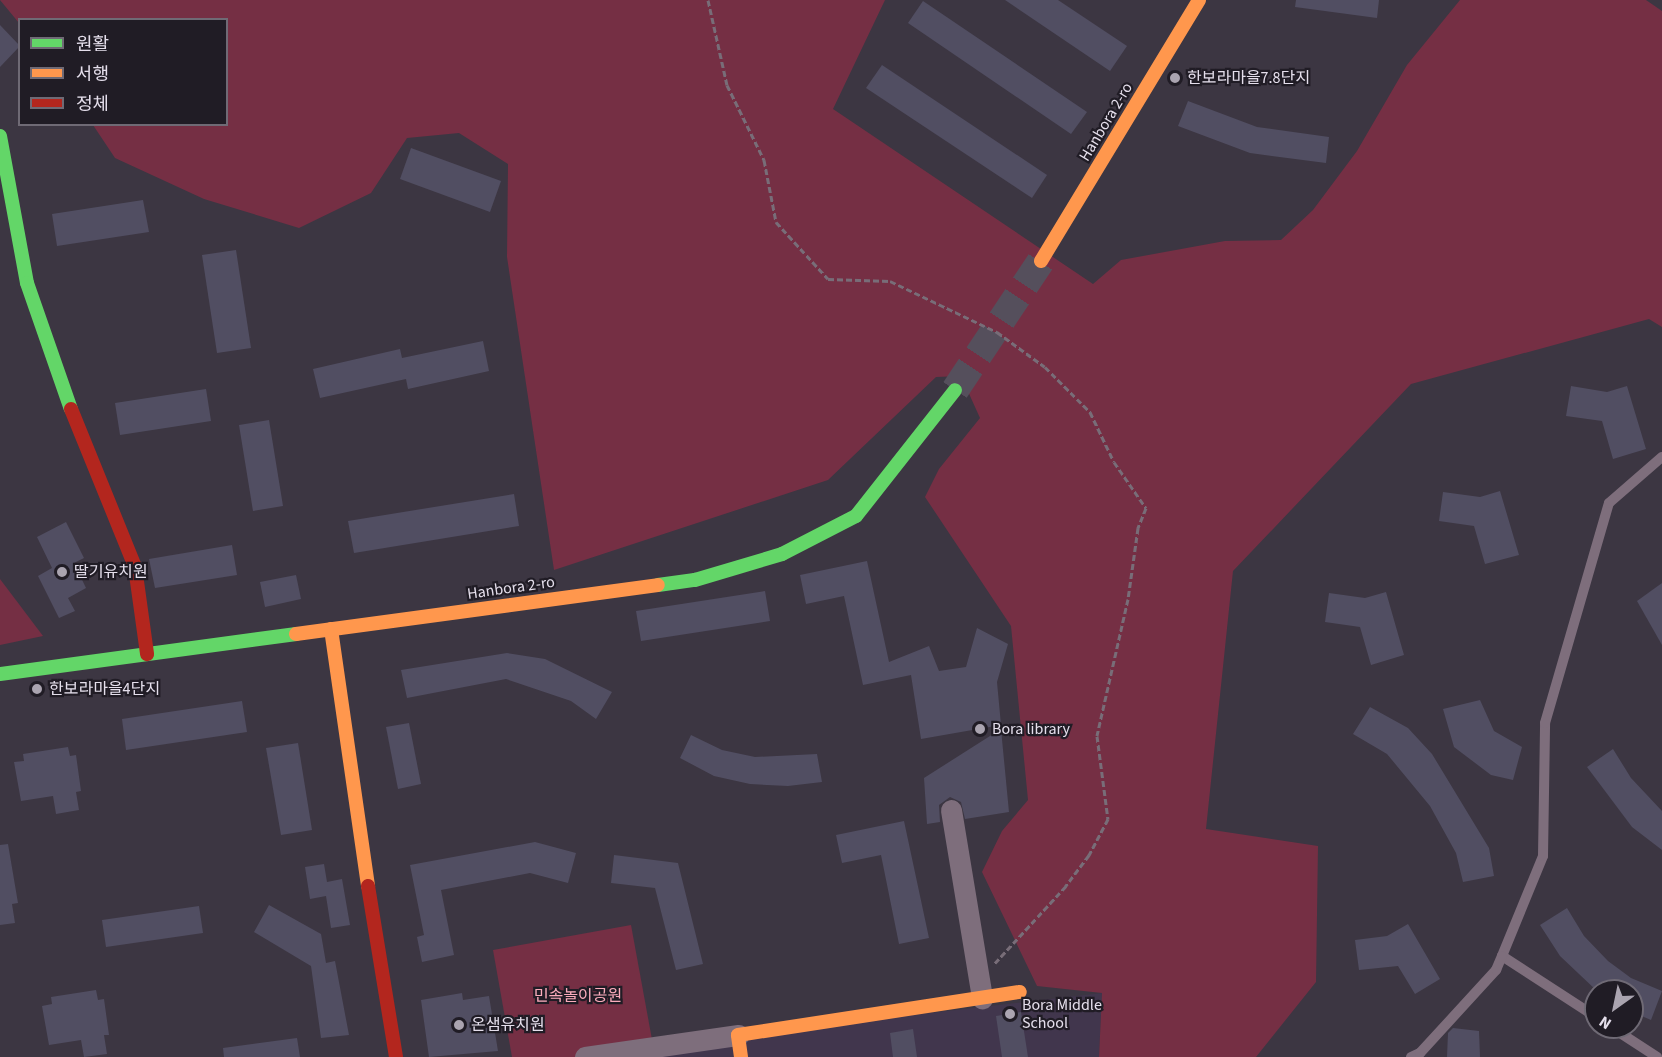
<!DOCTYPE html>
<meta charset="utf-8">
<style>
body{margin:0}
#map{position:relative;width:1662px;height:1057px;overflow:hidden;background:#3c3642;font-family:"Source Sans 3","Noto Sans KR",sans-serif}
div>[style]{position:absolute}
.built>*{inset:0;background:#41364d}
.green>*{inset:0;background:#752f44}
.building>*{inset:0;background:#514e62}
.secondary-tunnel>*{height:28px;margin-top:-14px;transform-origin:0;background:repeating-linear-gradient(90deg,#554f5c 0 28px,transparent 0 42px)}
.path>*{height:3px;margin-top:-1.5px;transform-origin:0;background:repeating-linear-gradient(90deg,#786d78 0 6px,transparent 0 9px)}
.lane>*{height:10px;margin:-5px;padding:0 5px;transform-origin:5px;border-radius:5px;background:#7e6e7c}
.street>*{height:21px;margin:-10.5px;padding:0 10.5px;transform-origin:10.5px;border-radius:10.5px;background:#7e6e7c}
.fast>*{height:14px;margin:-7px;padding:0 7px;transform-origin:7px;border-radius:7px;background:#63d668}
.slow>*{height:14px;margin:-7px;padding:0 7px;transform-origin:7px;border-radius:7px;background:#ff974d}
.jam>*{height:14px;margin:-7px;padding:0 7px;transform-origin:7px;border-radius:7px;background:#b3261e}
.dots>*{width:16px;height:16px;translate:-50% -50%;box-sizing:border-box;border:3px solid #201c25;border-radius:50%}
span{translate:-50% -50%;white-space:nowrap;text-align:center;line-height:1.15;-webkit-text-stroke:4.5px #201c25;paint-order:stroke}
.poi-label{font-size:16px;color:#e5dfec}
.left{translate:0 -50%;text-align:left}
.street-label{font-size:16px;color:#e5dfec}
.park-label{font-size:16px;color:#fbacbc}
.legend{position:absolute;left:18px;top:18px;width:210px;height:108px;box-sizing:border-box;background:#201c25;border:2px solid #6f6a75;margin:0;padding:8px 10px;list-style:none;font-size:18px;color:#e5dfec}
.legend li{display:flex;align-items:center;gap:12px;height:30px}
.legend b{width:30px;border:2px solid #6f6a75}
.north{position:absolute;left:1584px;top:979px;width:60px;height:60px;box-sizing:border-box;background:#201c25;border:2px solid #6f6a75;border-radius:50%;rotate:213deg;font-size:16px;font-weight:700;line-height:24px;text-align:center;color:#e5dfec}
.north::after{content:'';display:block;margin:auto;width:21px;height:27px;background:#aaa4b0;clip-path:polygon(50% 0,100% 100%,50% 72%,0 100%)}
</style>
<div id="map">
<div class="built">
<div style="clip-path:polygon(1102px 993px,1099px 1057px,585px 1057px,653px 1045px)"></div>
</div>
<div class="green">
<div style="clip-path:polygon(0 0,885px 0,833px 109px,1093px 284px,1121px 260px,1225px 241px,1281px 240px,1313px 210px,1357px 151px,1407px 65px,1460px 0,1646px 0,1662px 11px,1662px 327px,1649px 319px,1411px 384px,1233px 571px,1206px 829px,1318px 846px,1316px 982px,1256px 1057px,1099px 1057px,1102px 993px,1037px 986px,982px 872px,1002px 831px,1028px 800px,1011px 626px,925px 497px,939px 469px,980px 418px,961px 376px,936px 377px,828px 480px,554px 570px,507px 257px,508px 164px,459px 133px,407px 138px,371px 193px,299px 228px,204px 199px,115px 158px,93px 125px,226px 124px,226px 20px,20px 20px,19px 23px)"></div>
<div style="clip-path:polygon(0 579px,43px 636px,0 645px)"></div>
<div style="clip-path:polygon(631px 925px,653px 1045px,585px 1057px,512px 1057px,493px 950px)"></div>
</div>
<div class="building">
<div style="clip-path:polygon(1005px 0,1058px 0,1127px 46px,1110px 71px)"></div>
<div style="clip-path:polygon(1296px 0,1379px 0,1377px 18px,1295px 7px)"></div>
<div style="clip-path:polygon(923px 1px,1087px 112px,1071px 134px,908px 23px)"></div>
<div style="clip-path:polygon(0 25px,20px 46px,0 67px)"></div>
<div style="clip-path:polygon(882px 65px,1047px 175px,1032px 198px,866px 88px)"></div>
<div style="clip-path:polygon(1188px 101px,1257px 127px,1329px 137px,1326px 163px,1250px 153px,1178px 126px)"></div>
<div style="clip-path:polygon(411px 148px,501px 181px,490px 212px,400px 179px)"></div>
<div style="clip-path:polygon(143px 200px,149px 232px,57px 246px,52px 214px)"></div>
<div style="clip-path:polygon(236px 250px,251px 348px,217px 353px,202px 255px)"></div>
<div style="clip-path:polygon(483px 341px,489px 371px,408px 389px,406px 379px,320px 398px,313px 369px,400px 349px,402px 358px)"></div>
<div style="clip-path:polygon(1571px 386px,1607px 392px,1627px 386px,1646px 449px,1613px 459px,1602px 421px,1566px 416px)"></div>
<div style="clip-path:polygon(206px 389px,211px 421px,120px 435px,115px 403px)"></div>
<div style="clip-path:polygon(269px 420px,283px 506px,253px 511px,239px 425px)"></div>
<div style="clip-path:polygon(1500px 491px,1519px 555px,1485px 564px,1474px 526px,1439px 521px,1443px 492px,1480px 497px)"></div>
<div style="clip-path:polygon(514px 494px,519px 526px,354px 553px,348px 521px)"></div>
<div style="clip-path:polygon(66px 522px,84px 558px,74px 563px,86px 588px,68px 598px,75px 611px,59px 618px,38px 576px,52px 568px,37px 537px)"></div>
<div style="clip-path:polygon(232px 545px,237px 575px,155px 588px,149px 559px)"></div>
<div style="clip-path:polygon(867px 561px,889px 662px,929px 646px,939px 671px,966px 667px,977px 628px,1008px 644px,997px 682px,1001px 725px,921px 739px,911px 675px,863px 685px,844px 596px,806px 604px,800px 575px)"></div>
<div style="clip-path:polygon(296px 575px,301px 599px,265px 607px,260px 582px)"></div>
<div style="clip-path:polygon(1662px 583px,1662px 645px,1637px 601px)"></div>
<div style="clip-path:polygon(765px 591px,770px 621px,641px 641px,636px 611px)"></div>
<div style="clip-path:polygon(1386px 592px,1404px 655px,1371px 665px,1360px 627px,1325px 622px,1329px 593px,1365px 598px)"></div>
<div style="clip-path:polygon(507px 653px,545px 659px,612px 692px,596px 719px,571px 701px,506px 679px,407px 698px,401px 670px)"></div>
<div style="clip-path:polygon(1480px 700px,1494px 731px,1522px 747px,1513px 780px,1491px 775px,1454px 747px,1443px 709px)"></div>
<div style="clip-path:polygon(242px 701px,247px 732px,126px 750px,122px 719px)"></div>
<div style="clip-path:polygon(1370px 707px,1408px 728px,1432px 754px,1489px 848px,1494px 876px,1463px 882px,1456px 853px,1430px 806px,1387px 754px,1353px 734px)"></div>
<div style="clip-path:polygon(409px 723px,421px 784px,398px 789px,386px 727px)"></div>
<div style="clip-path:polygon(1001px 729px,1009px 812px,965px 819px,961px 802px,950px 797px,939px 805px,940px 822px,927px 824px,924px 778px)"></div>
<div style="clip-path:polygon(691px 735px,722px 750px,755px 757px,817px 754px,822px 782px,788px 786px,750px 784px,714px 776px,680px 758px)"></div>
<div style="clip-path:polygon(298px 743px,312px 830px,281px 835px,266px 748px)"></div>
<div style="clip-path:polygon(68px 747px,70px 756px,76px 755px,81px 791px,76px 792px,79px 810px,56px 814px,53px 796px,21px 801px,14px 762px,24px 761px,23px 754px)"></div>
<div style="clip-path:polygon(1613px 749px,1631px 778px,1662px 811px,1662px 850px,1632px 827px,1587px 767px)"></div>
<div style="clip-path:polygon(904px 821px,929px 938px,899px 944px,881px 855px,842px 863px,836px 835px)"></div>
<div style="clip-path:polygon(535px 842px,576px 853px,568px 883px,530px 873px,441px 890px,454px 955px,422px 962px,417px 937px,424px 935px,410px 865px)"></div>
<div style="clip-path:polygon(8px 844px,18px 903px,12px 904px,15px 923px,0 925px,0 845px)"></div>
<div style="clip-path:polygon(614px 855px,678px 863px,703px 964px,676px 970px,655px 888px,611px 883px)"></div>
<div style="clip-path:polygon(324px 864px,327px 882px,342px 879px,350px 925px,331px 928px,326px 896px,310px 899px,305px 867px)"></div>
<div style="clip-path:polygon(269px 905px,321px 934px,326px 963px,335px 961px,349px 1035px,321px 1038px,311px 966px,254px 932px)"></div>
<div style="clip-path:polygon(199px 906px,203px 933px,106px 947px,102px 920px)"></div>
<div style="clip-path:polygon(1567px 908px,1584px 936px,1608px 961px,1631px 978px,1662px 991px,1651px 1020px,1632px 1012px,1632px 991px,1597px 991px,1560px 956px,1540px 925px)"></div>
<div style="clip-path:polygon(1408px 924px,1440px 979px,1415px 994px,1398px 966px,1359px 970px,1355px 940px,1387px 936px)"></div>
<div style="clip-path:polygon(96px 990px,98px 1000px,104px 999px,109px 1035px,104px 1035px,107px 1054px,84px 1057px,81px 1040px,49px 1045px,42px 1006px,52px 1004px,51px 997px)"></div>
<div style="clip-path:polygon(462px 993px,463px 1000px,489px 996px,498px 1051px,429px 1057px,421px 1000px)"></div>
<div style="clip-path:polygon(1021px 1012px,1028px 1057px,1002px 1057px,996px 1016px)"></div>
<div style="clip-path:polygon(1453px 1028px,1479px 1031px,1480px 1057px,1447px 1057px,1448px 1033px)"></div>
<div style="clip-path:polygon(913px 1029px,917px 1057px,893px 1057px,890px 1033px)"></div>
<div style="clip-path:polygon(297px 1038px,300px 1057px,224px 1057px,223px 1048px)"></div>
</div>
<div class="secondary-tunnel">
<div style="left:955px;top:390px;width:155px;rotate:-56.3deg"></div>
</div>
<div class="path">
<div style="left:708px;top:0;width:87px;rotate:77.4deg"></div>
<div style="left:727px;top:85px;width:84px;rotate:63.7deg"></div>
<div style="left:764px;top:160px;width:63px;rotate:79deg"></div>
<div style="left:776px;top:222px;width:77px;rotate:47.6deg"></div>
<div style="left:828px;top:279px;width:62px;rotate:1.8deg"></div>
<div style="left:890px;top:281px;width:119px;rotate:25.5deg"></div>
<div style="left:997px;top:332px;width:59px;rotate:36.1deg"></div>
<div style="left:1045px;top:367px;width:64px;rotate:45deg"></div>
<div style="left:1090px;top:412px;width:55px;rotate:64.4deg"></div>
<div style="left:1114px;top:462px;width:56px;rotate:55.2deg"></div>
<div style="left:1146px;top:508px;width:22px;rotate:112deg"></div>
<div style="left:1138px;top:528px;width:72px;rotate:98deg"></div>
<div style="left:1128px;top:599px;width:140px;rotate:102.8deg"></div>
<div style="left:1097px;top:736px;width:84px;rotate:82.5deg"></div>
<div style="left:1108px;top:819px;width:41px;rotate:117.8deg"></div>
<div style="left:1089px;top:855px;width:39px;rotate:127deg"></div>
<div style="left:1066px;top:886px;width:105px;rotate:132.7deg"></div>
</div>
<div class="lane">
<div style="left:1596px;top:1017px;width:112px;rotate:-147deg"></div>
<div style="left:1502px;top:956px;width:108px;rotate:-67.7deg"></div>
<div style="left:1543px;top:856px;width:133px;rotate:-89.1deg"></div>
<div style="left:1545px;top:723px;width:229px;rotate:-73.8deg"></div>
<div style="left:1609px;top:503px;width:70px;rotate:-41deg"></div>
<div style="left:1611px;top:1027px;width:55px;rotate:33.1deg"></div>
<div style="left:1411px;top:1057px;width:10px;rotate:-24deg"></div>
<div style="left:1420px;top:1053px;width:113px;rotate:-47.5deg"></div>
<div style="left:1496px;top:970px;width:15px;rotate:-67deg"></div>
</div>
<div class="street">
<div style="left:951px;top:810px;width:191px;rotate:80.6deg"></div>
<div style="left:585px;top:1057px;width:155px;rotate:-8.2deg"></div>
</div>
<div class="fast">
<div style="left:0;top:136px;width:149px;rotate:79.6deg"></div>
<div style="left:27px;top:283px;width:133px;rotate:70.8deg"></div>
<div style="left:658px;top:585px;width:37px;rotate:-8deg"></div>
<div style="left:695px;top:580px;width:91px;rotate:-16.6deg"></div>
<div style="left:782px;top:554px;width:83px;rotate:-27.2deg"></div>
<div style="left:856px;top:516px;width:160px;rotate:-51.8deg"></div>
<div style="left:0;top:674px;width:299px;rotate:-7.7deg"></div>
</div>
<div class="slow">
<div style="left:1041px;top:261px;width:305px;rotate:-58.8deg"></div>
<div style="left:331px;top:629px;width:260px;rotate:81.8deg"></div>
<div style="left:296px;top:634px;width:365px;rotate:-7.7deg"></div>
<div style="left:741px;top:1057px;width:22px;rotate:-98deg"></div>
<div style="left:738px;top:1035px;width:285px;rotate:-8.7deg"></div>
</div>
<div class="jam">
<div style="left:71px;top:409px;width:170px;rotate:67.9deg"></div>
<div style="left:135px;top:567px;width:88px;rotate:82.1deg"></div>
<div style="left:368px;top:886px;width:173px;rotate:80.7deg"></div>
</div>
<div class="dots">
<div style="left:1175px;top:78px;background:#aaa4b0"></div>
<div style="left:62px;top:572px;background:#aaa4b0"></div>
<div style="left:37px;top:689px;background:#aaa4b0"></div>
<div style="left:980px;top:729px;background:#aaa4b0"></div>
<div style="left:1010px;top:1014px;background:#aaa4b0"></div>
<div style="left:459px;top:1025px;background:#aaa4b0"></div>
</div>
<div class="poi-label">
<span class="left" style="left:1187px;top:78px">한보라마을7.8단지</span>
<span class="left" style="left:74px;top:572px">딸기유치원</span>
<span class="left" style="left:49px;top:689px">한보라마을4단지</span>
<span class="left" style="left:992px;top:729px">Bora library</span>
<span class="left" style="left:1022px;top:1014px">Bora Middle<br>School</span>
<span class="left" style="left:471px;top:1025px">온샘유치원</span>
</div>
<div class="street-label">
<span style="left:1106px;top:122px;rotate:-59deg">Hanbora 2-ro</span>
<span style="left:511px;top:588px;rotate:-8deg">Hanbora 2-ro</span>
</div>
<div class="park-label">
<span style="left:578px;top:996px">민속놀이공원</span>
</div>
<ul class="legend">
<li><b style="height:8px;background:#63d668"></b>원활</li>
<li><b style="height:8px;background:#ff974d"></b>서행</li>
<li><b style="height:8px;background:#b3261e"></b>정체</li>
</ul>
<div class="north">N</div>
</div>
